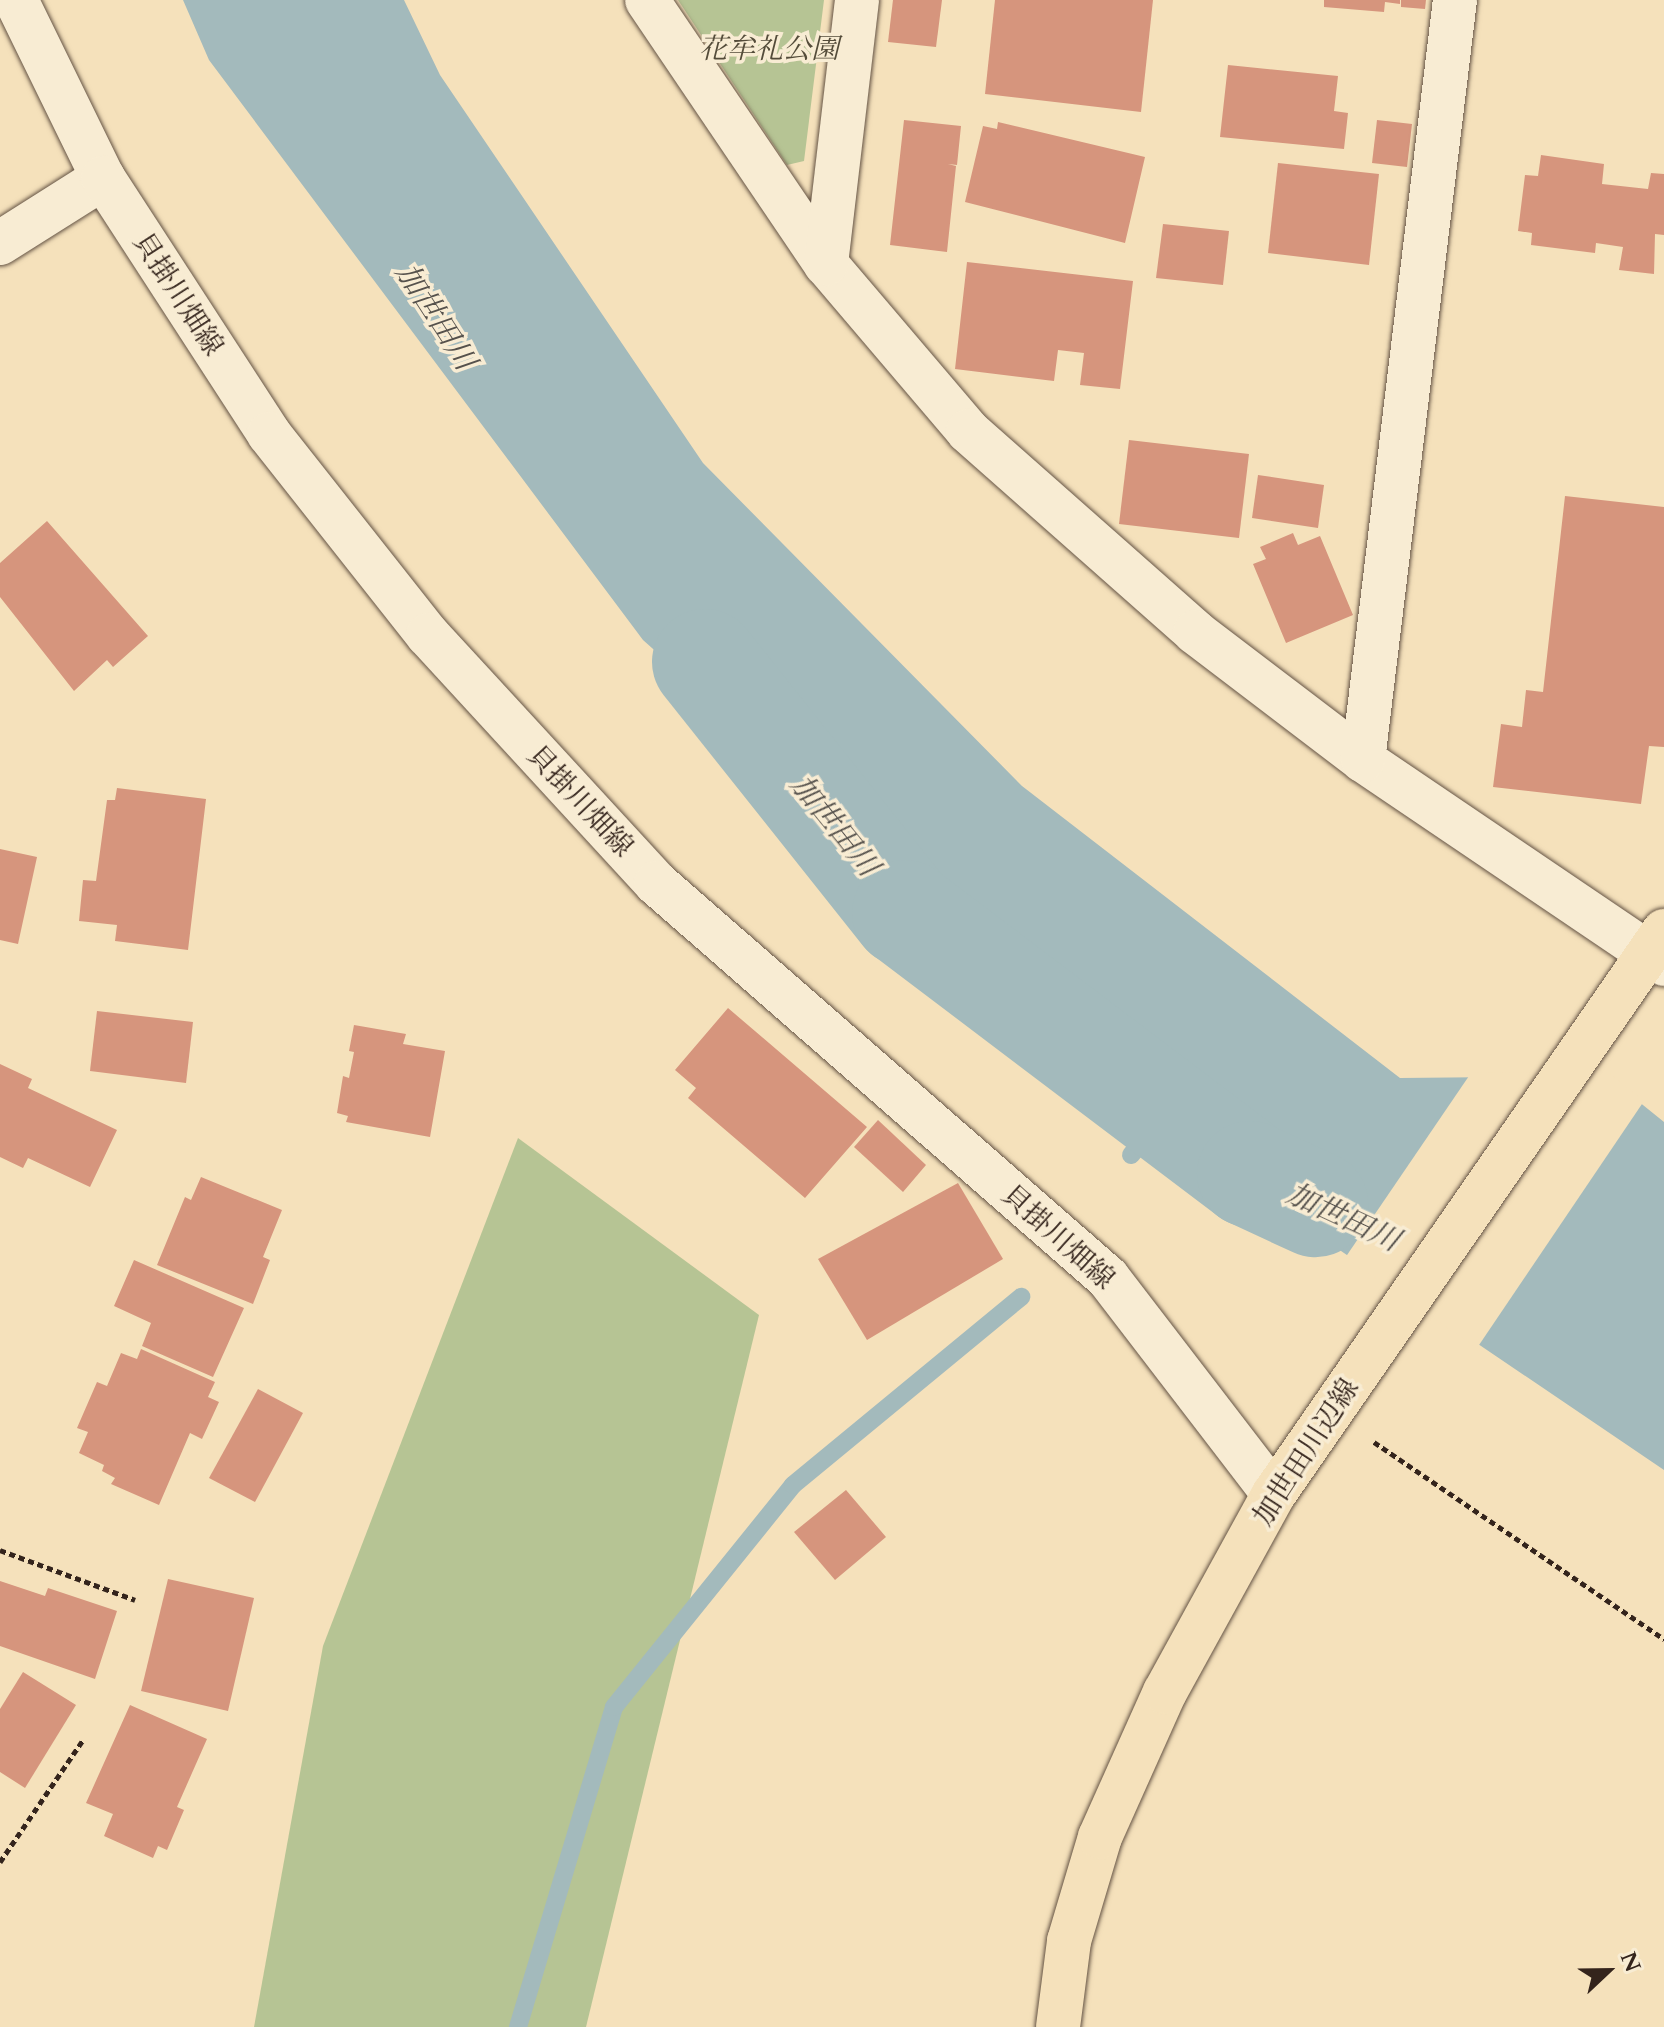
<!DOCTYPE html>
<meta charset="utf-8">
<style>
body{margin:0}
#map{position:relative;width:1664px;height:2027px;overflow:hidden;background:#f5e1bb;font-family:Cardo,"Noto Serif JP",serif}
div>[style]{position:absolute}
.green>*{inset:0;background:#b6c494}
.water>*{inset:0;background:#a3babc}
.pier>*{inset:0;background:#f5e1bb}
.stream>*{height:18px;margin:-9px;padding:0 9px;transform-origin:9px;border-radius:9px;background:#a3babc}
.river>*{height:106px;margin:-53px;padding:0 53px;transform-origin:53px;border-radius:53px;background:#a3babc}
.building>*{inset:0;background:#d6957d}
.path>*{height:5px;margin-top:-2.5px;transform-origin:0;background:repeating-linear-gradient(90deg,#34241c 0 6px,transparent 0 10px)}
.roads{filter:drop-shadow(0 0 2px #645344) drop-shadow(0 0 2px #645344)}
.minor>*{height:44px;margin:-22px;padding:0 22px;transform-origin:22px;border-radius:22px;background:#f8ecd3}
.tertiary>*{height:44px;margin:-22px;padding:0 22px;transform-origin:22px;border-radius:22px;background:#f8ecd3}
.primary>*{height:44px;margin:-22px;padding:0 22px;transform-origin:22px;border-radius:22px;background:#f5e1bb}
span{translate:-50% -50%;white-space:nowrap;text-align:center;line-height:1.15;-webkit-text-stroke:7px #f8ecd3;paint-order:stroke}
.park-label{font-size:28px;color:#544c3a;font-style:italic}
.street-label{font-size:28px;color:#34241c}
.water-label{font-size:30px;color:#55514c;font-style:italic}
.north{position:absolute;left:1568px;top:1931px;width:80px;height:80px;-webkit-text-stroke:6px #f8ecd3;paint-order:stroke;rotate:68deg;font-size:22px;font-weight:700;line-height:32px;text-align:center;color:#34241c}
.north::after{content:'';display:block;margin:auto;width:28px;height:36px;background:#34241c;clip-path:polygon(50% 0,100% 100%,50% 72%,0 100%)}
</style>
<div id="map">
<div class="green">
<div style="clip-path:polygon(678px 0,824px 0,804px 161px,787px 165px)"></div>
<div style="clip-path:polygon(518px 1138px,759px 1315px,586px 2027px,254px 2027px,323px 1646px)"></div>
</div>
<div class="water">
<div style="clip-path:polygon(183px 0,404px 0,440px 75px,703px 463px,1022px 786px,1400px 1078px,1607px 1076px,1664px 1122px,1664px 1470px,1285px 1213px,643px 640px,209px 60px)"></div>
</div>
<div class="pier">
<div style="clip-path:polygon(1608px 1072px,1644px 1101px,1477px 1348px,1345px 1258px,1471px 1073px)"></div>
</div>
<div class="stream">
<div style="left:1131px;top:1155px;width:58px;rotate:-51.3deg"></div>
<div style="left:518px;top:2027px;width:334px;rotate:-73.3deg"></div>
<div style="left:614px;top:1707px;width:285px;rotate:-51.1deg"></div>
<div style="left:793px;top:1485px;width:296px;rotate:-39.5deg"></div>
</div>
<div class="river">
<div style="left:705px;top:662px;width:321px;rotate:51.5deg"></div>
<div style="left:905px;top:913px;width:433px;rotate:37.1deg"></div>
<div style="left:1250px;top:1174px;width:72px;rotate:24.8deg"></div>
</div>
<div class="building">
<div style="clip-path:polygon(893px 0,942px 0,936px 47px,888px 42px)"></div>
<div style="clip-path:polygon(995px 0,1153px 0,1141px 112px,985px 94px)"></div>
<div style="clip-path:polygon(1324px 0,1400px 0,1400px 4px,1385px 2px,1384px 12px,1324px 7px)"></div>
<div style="clip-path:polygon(1401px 0,1426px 0,1425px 9px,1401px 7px)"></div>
<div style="clip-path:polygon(1228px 65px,1338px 76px,1334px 111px,1348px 113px,1344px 149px,1220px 137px)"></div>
<div style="clip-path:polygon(904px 120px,961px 126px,957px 165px,948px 164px,956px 166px,947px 252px,890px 245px)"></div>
<div style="clip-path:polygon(1377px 120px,1412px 124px,1407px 167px,1372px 163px)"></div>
<div style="clip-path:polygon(998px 122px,1145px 157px,1125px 243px,965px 202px,983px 126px,997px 129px)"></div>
<div style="clip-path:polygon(1541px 155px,1604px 164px,1602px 184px,1648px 189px,1651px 173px,1664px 174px,1664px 235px,1655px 234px,1654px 274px,1619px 270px,1623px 247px,1596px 243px,1595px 253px,1531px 245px,1532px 233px,1518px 231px,1525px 175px,1538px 176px)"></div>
<div style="clip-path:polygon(1278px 163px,1379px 174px,1369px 265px,1268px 253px)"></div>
<div style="clip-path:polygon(1163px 224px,1229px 231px,1223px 285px,1156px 278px)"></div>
<div style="clip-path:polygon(967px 262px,1133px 281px,1120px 389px,1080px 385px,1084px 353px,1058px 350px,1054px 381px,955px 369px)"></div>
<div style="clip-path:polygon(1129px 440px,1249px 454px,1239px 538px,1119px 524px)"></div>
<div style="clip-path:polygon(1258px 475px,1324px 485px,1318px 528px,1252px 518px)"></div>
<div style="clip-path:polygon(1565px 496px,1664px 507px,1664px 747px,1649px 746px,1641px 804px,1493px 787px,1501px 724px,1522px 727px,1526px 690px,1543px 692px)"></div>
<div style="clip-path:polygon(47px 521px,148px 636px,113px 667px,107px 660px,74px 691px,0 597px,0 563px)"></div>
<div style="clip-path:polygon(1293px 533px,1298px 545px,1320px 536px,1353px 615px,1286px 643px,1253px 564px,1266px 559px,1260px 547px)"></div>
<div style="clip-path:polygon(117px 788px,206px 799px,188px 950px,115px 941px,117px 925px,79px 921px,83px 880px,96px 881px,107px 800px,115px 800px)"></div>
<div style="clip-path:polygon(0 849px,37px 857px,18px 944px,0 940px)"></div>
<div style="clip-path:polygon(728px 1008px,867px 1127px,805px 1198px,688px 1098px,696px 1088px,675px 1070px)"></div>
<div style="clip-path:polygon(97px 1011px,193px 1022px,186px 1083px,90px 1071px)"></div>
<div style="clip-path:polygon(354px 1025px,406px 1034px,403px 1044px,445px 1051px,430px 1137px,346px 1122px,348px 1116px,337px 1113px,343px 1076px,349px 1078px,354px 1052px,349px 1051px)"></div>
<div style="clip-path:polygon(0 1064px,32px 1079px,28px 1088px,117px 1130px,90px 1187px,28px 1158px,23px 1168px,0 1157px)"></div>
<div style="clip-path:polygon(878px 1120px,926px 1165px,903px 1192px,854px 1147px)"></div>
<div style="clip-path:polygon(201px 1177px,282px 1210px,263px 1257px,270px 1260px,253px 1304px,157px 1265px,185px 1197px,191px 1200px)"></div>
<div style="clip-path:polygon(958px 1183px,1003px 1259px,867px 1340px,818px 1259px)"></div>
<div style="clip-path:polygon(134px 1260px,244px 1308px,213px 1377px,142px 1346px,151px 1323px,114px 1306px)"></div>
<div style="clip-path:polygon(141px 1349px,215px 1382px,208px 1397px,219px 1402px,202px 1439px,190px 1433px,159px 1505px,111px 1484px,115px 1478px,102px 1471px,104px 1465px,79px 1453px,88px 1432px,77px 1428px,97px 1382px,107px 1386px,121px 1353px,137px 1359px)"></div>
<div style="clip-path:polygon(258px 1389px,303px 1413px,255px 1502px,209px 1478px)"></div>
<div style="clip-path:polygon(846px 1490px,886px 1537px,835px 1580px,794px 1532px)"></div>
<div style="clip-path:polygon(168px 1579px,254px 1598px,228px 1711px,141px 1691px)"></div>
<div style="clip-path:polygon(0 1581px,45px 1596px,48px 1588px,117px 1611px,95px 1679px,0 1646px)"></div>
<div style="clip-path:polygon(23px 1672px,76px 1705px,25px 1788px,0 1772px,0 1709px)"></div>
<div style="clip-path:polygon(130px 1705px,207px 1739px,177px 1807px,184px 1810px,167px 1850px,158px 1846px,153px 1858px,104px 1836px,113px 1814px,86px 1803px)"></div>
</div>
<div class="path">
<div style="left:1374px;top:1442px;width:351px;rotate:34.2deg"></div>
<div style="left:0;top:1550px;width:144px;rotate:20.3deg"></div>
<div style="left:0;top:1862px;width:148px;rotate:-55.8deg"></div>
</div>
<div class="roads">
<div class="minor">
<div style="left:647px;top:0;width:319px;rotate:55.9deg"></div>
<div style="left:826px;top:264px;width:219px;rotate:49.6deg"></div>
<div style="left:968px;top:431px;width:303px;rotate:41.5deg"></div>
<div style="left:1195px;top:632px;width:211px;rotate:37.3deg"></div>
<div style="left:1363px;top:760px;width:364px;rotate:34.1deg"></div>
<div style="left:0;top:243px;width:122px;rotate:-32.3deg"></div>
<div style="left:826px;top:264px;width:266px;rotate:-83.3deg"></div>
<div style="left:1363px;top:760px;width:766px;rotate:-83.1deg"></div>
</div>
<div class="tertiary">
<div style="left:16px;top:0;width:198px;rotate:64deg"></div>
<div style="left:103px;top:178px;width:305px;rotate:57deg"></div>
<div style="left:269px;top:434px;width:256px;rotate:51.7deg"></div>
<div style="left:428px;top:635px;width:337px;rotate:47.4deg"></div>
<div style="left:656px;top:883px;width:600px;rotate:41.15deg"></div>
<div style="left:1108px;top:1278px;width:272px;rotate:52.5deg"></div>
</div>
<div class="primary">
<div style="left:1058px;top:2027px;width:87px;rotate:-82.7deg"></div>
<div style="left:1069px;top:1941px;width:109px;rotate:-73.4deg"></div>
<div style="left:1100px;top:1837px;width:159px;rotate:-65.9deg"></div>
<div style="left:1165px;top:1692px;width:226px;rotate:-61.2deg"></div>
<div style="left:1274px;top:1494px;width:685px;rotate:-55.29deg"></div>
</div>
</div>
<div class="park-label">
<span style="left:769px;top:49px">花牟礼公園</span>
</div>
<div class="street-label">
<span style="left:178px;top:294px;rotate:57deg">貝掛川畑線</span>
<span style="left:580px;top:801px;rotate:47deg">貝掛川畑線</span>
<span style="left:1058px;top:1237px;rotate:42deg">貝掛川畑線</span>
<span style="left:1306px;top:1452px;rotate:-57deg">加世田川辺線</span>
</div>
<div class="water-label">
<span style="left:435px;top:317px;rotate:57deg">加世田川</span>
<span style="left:834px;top:826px;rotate:51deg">加世田川</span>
<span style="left:1343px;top:1218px;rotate:25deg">加世田川</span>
</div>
<div class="north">N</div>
</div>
